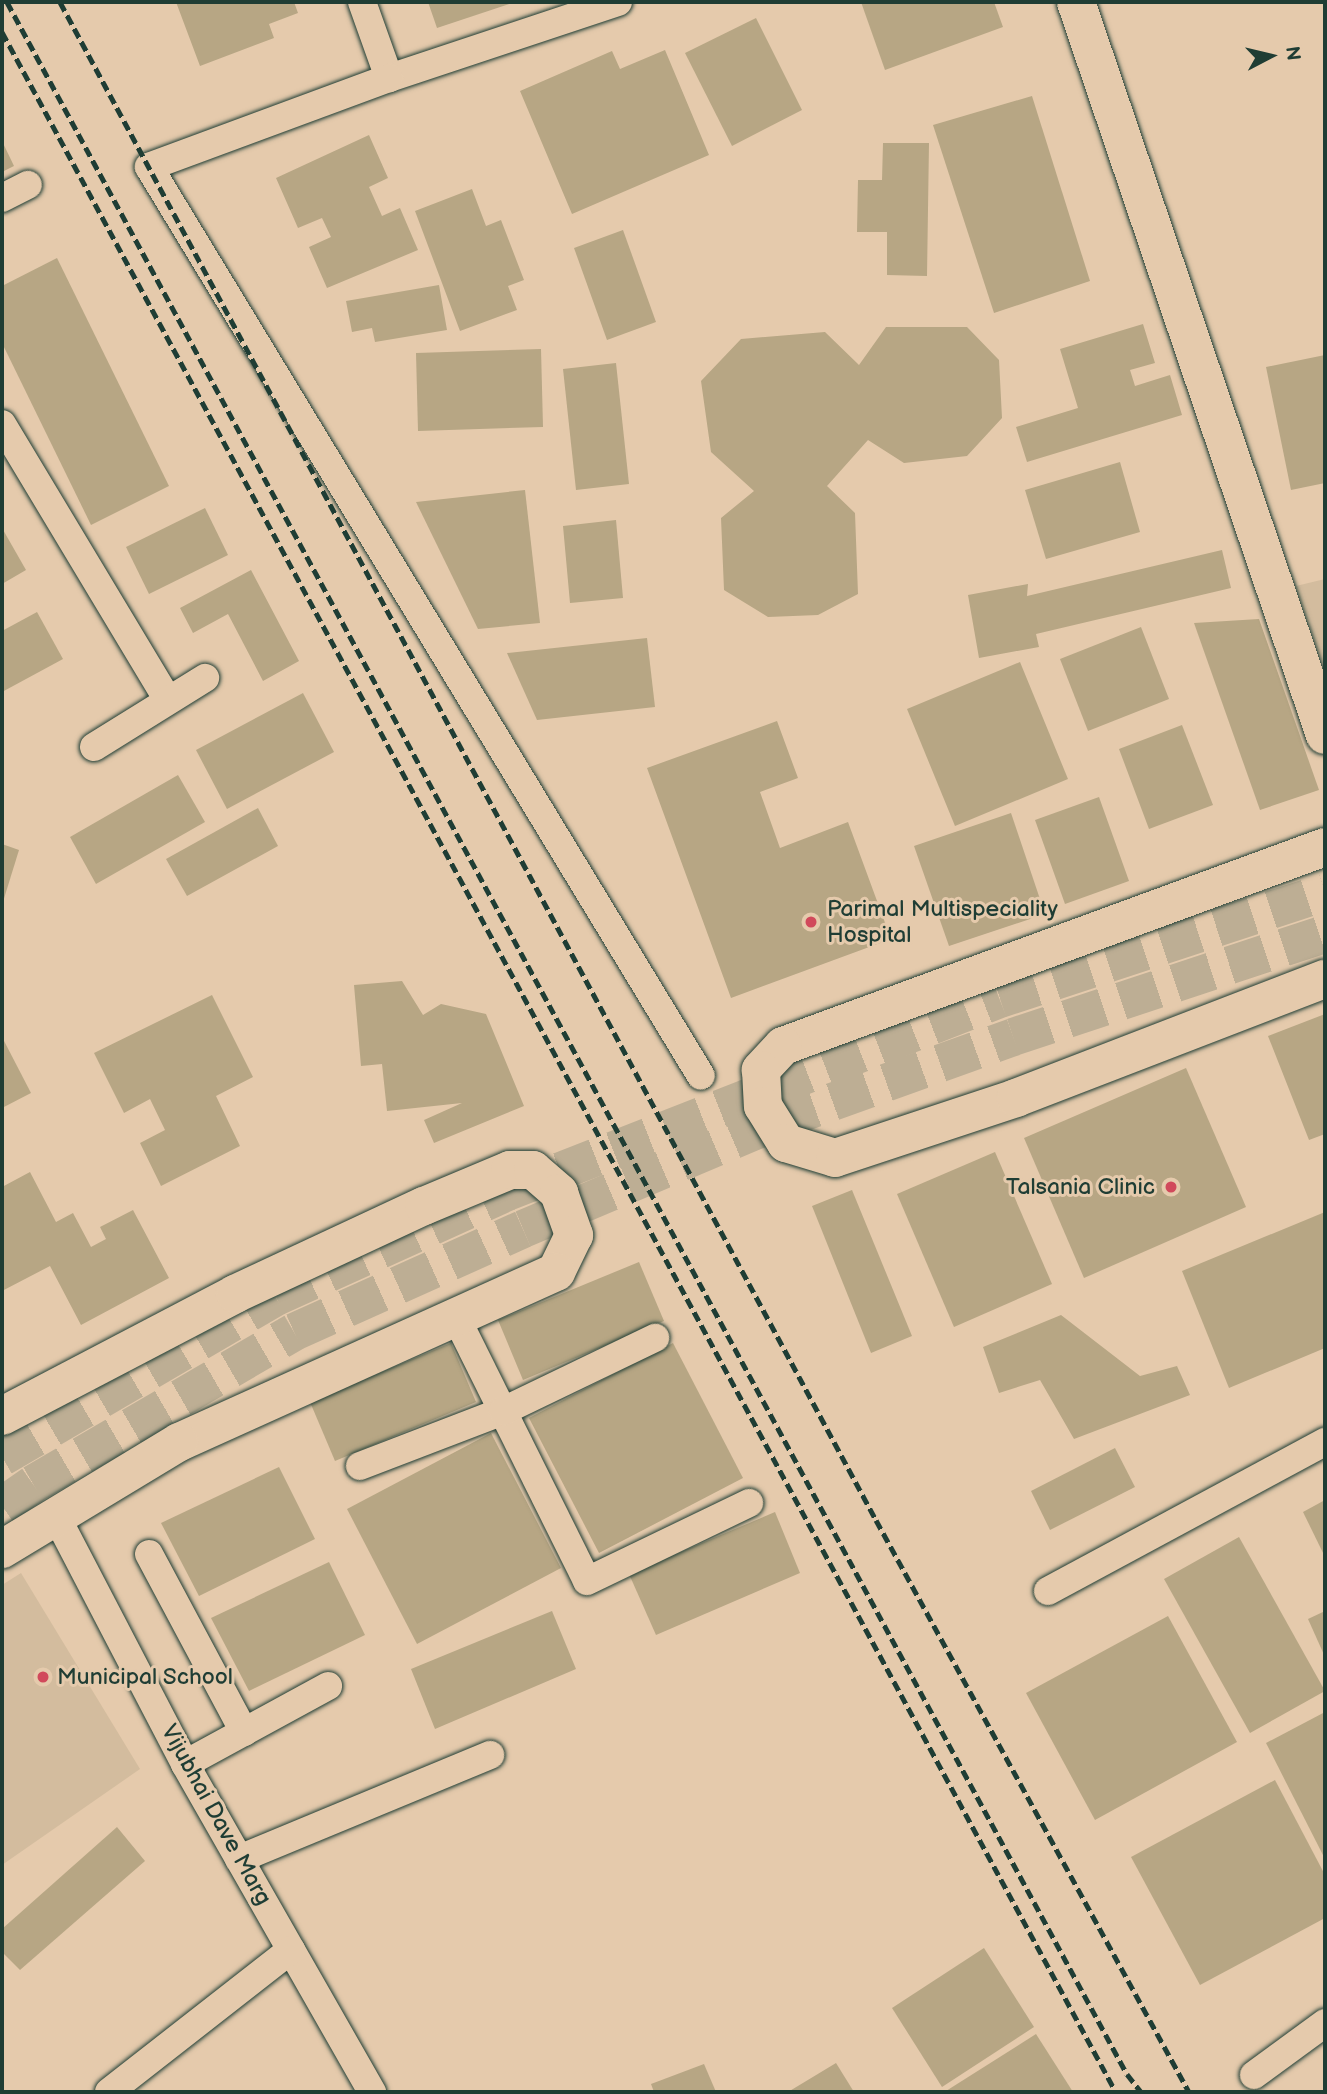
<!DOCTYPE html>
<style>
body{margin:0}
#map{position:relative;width:1327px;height:2094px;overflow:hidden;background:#e5caac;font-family:"Balsamiq Sans",sans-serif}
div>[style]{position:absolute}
.built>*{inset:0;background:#d3bc9e}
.building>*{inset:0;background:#b7a684}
.primary-tunnel>*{height:38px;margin-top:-19px;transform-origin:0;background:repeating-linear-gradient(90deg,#bdae94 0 38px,transparent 0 57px)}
.roads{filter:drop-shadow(0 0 2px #1f3d34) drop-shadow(0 0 2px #1f3d34)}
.street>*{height:28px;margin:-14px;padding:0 14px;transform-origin:14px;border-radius:14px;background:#e5caac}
.secondary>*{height:38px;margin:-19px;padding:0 19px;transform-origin:19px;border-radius:19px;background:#e5caac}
.rail>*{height:5px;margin-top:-2.5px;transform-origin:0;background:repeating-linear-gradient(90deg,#1f3d34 0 10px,transparent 0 15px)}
.dots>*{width:19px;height:19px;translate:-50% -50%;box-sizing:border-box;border:4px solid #e5caac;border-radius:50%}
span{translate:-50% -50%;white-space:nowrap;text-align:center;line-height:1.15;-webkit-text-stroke:6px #e5caac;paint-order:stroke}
.poi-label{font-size:23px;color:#1f3d34}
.left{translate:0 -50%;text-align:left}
.right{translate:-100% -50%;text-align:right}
.street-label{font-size:23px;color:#1f3d34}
.frame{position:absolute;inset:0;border:4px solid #1f3d34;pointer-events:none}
.north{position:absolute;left:1236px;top:21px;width:70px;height:70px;-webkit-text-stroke:5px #e5caac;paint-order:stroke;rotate:83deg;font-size:19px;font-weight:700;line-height:28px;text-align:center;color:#1f3d34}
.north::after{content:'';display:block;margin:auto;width:24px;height:32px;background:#1f3d34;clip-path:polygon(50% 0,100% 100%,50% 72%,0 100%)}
</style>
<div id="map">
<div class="built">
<div style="clip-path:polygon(1325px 579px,1325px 670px,1296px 586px)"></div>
<div style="clip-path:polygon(21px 1573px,140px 1769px,2px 1865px,2px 1585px)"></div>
</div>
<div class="building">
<div style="clip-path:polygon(176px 2px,294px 2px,298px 13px,269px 24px,274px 38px,200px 66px)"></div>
<div style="clip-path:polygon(428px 2px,515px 2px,437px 28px)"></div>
<div style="clip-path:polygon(861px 2px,994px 2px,1003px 27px,885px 70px)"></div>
<div style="clip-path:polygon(756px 18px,802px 110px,732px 146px,685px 53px)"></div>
<div style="clip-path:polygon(665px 50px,709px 155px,572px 214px,520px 91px,612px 51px,620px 69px)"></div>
<div style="clip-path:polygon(1032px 96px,1090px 281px,994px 313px,933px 125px)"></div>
<div style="clip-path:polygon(369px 135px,388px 178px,369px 187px,382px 216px,400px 208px,418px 250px,327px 288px,309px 247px,331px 237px,322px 218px,298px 228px,276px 178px)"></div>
<div style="clip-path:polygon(2px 141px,14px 166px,2px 172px)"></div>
<div style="clip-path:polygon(883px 143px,929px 143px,927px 276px,887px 275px,887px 232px,857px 232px,858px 180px,882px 180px)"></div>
<div style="clip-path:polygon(472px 189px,486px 226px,501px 220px,524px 280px,508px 286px,517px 310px,460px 331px,415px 211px)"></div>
<div style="clip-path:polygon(623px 230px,656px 322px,607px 340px,574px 248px)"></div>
<div style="clip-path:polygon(57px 258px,169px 486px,91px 525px,2px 343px,2px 286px)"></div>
<div style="clip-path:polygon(439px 285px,447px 330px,375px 342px,372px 328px,352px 332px,346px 301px)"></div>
<div style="clip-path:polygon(1143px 324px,1155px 363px,1130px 370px,1135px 386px,1170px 375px,1182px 415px,1027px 462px,1016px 427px,1078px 408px,1060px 349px)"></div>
<div style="clip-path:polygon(886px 327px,967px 327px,999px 360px,1002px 418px,967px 456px,904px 463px,868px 440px,827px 486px,855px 513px,858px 594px,818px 615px,768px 617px,724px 590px,721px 518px,754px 491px,711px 452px,701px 381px,741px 339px,825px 332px,859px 365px)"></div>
<div style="clip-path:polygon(541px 349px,543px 427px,418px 431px,416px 353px)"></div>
<div style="clip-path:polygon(1325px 355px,1325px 483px,1291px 490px,1266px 367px)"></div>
<div style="clip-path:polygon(616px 363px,629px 484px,576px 490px,563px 369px)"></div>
<div style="clip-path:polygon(1120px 462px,1140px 532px,1046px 559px,1025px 490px)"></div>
<div style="clip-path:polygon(525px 490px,540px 623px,478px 629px,416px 502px)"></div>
<div style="clip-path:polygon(205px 508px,228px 555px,149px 594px,126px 547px)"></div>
<div style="clip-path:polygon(616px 520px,623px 598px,570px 603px,563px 526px)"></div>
<div style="clip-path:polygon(2px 528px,26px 570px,2px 584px)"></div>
<div style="clip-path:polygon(1222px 550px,1231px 588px,1036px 634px,1039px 647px,979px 658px,968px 595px,1028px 584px,1027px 596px)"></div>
<div style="clip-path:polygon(251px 570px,299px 661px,263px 681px,228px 614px,193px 633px,180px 608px)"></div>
<div style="clip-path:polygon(37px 612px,63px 659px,2px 692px,2px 631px)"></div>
<div style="clip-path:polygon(1259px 619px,1319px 790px,1260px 810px,1194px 623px)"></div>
<div style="clip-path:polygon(1141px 627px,1169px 699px,1088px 731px,1060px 659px)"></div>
<div style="clip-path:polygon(647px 638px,655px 707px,537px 720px,507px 653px)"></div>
<div style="clip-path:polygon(1020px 662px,1068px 779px,955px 826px,907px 709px)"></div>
<div style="clip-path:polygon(303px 693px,334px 752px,227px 809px,196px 750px)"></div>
<div style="clip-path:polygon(777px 721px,798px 778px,760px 792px,780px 848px,848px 822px,891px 939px,731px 998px,647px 768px)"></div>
<div style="clip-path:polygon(1182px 725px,1213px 805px,1149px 829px,1119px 749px)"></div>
<div style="clip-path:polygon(178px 775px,205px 822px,96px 884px,70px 837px)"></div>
<div style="clip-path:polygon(1099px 797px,1129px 881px,1065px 904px,1035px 820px)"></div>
<div style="clip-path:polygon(258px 808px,278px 846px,187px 896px,166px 859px)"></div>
<div style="clip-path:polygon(1011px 813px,1045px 914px,949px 946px,914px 846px)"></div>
<div style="clip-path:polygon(2px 844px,19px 850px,2px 905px)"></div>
<div style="clip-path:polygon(402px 981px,423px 1015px,441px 1004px,486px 1014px,524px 1106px,434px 1143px,424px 1120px,462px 1103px,387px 1111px,382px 1064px,361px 1066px,354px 985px)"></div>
<div style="clip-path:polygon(212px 995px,253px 1077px,216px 1096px,240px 1146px,161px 1186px,140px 1143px,165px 1130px,150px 1099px,124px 1113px,94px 1053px)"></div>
<div style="clip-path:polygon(1325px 1014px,1325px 1134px,1309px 1140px,1268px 1036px)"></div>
<div style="clip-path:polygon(2px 1037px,31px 1093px,2px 1108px)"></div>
<div style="clip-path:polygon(1186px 1068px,1246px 1207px,1084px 1278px,1024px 1138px)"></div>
<div style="clip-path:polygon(995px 1152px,1052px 1284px,954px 1327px,897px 1194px)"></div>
<div style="clip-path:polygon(30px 1172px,56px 1222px,73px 1213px,91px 1247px,106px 1239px,100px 1227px,133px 1210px,169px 1278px,81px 1325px,50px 1266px,2px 1291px,2px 1187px)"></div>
<div style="clip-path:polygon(852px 1190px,912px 1336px,871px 1353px,812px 1206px)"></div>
<div style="clip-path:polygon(1325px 1212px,1325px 1348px,1229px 1388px,1182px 1271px)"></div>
<div style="clip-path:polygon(639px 1262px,664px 1321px,523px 1380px,498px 1320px)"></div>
<div style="clip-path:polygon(1061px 1315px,1140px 1376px,1177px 1366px,1190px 1395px,1074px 1439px,1040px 1380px,999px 1393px,983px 1347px)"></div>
<div style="clip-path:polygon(451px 1343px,476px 1402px,335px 1461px,310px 1402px)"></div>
<div style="clip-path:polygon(673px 1343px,743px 1478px,599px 1553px,529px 1418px)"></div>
<div style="clip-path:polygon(491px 1433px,561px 1568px,417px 1644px,347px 1509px)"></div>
<div style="clip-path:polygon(1115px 1448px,1135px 1487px,1050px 1530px,1031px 1491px)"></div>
<div style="clip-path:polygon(279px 1467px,315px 1539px,199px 1596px,161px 1523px)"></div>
<div style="clip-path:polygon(1325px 1500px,1325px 1557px,1303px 1512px)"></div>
<div style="clip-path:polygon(775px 1512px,800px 1573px,656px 1635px,629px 1574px)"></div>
<div style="clip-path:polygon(1239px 1537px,1325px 1691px,1250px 1733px,1164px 1579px)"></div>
<div style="clip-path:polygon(329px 1562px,365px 1635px,249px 1691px,211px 1618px)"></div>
<div style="clip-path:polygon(552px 1611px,576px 1669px,435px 1729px,411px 1669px)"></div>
<div style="clip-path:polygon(1325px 1611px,1325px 1657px,1308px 1619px)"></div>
<div style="clip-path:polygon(1168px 1616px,1237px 1742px,1095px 1820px,1026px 1693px)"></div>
<div style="clip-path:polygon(1325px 1712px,1325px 1859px,1266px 1743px)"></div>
<div style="clip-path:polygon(1275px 1780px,1325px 1875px,1325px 1918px,1200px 1985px,1131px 1857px)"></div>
<div style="clip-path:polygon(117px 1827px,145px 1861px,20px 1970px,2px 1952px,2px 1929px)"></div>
<div style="clip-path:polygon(984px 1948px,1034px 2027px,942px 2087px,892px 2008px)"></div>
<div style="clip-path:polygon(1036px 2034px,1073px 2092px,947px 2092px,946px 2091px)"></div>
<div style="clip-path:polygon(836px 2063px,854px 2092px,788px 2092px)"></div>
<div style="clip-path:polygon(704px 2064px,716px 2092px,654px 2092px,651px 2084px)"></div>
</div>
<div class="primary-tunnel">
<div style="left:2px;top:1457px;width:317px;rotate:-30.3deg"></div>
<div style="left:276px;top:1297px;width:254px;rotate:-24.4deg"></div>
<div style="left:507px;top:1192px;width:529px;rotate:-21.38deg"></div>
<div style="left:1000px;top:999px;width:342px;rotate:-18.2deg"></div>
<div style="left:2px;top:1506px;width:38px;rotate:-35deg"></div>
<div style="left:33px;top:1484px;width:302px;rotate:-30.2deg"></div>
<div style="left:294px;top:1332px;width:251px;rotate:-24.2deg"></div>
<div style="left:523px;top:1229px;width:278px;rotate:-22.9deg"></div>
<div style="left:779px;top:1121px;width:249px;rotate:-19.7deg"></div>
<div style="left:1013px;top:1037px;width:329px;rotate:-18.3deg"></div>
</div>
<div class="roads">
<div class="street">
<div style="left:362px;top:2px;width:81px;rotate:70.4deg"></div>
<div style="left:618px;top:2px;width:241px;rotate:161.6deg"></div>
<div style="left:389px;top:78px;width:256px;rotate:159.7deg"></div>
<div style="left:149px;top:167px;width:1063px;rotate:58.73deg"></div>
<div style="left:2px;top:198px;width:29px;rotate:-27deg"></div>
<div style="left:2px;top:424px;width:322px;rotate:59deg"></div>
<div style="left:94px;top:747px;width:131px;rotate:-31.9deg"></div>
<div style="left:457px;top:1319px;width:292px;rotate:63.6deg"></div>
<div style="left:587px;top:1581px;width:180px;rotate:-25.7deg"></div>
<div style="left:360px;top:1466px;width:153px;rotate:-21deg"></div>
<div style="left:503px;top:1411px;width:169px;rotate:-25.7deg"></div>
<div style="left:56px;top:1516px;width:280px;rotate:62.5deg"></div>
<div style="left:185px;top:1764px;width:378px;rotate:60.3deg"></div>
<div style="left:149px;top:1554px;width:202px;rotate:61.9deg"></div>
<div style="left:1048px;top:1591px;width:315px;rotate:-28.3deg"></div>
<div style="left:185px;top:1764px;width:163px;rotate:-28.6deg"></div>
<div style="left:239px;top:1859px;width:272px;rotate:-22.5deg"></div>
<div style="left:1254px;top:2075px;width:88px;rotate:-36.2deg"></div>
<div style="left:109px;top:2092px;width:231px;rotate:-38deg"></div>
</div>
<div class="secondary">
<div style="left:1076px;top:2px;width:774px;rotate:71.24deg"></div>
<div style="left:1325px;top:847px;width:577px;rotate:159.84deg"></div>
<div style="left:783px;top:1046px;width:33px;rotate:133deg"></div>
<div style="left:761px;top:1070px;width:36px;rotate:87deg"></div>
<div style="left:763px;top:1106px;width:44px;rotate:58.1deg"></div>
<div style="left:786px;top:1143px;width:51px;rotate:17deg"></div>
<div style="left:835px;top:1158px;width:191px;rotate:-18.3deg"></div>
<div style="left:1016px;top:1098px;width:331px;rotate:-21.1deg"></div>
<div style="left:2px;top:1416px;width:263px;rotate:-27.6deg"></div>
<div style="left:235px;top:1294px;width:208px;rotate:-25deg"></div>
<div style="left:424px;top:1206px;width:93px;rotate:-22.7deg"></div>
<div style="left:510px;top:1170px;width:23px"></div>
<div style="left:533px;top:1170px;width:35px;rotate:41deg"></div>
<div style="left:559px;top:1193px;width:45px;rotate:70.3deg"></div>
<div style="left:574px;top:1235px;width:41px;rotate:115.9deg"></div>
<div style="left:556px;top:1272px;width:414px;rotate:155.7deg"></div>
<div style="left:179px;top:1442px;width:207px;rotate:148.8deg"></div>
</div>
</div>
<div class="rail">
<div style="left:7px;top:2px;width:2355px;rotate:61.61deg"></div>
<div style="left:1127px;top:2074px;width:23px;rotate:52deg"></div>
<div style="left:60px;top:2px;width:1723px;rotate:61.74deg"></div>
<div style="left:876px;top:1520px;width:652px;rotate:61.31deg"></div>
<div style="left:2px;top:32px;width:2342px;rotate:61.6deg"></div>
</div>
<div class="dots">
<div style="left:811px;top:922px;background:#d1495b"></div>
<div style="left:1171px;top:1187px;background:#d1495b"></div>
<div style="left:43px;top:1677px;background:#d1495b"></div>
</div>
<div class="poi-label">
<span class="left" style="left:827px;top:922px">Parimal Multispeciality<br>Hospital</span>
<span class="right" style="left:1155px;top:1187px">Talsania Clinic</span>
<span class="left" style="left:57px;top:1677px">Municipal School</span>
</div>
<div class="street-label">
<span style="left:216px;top:1815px;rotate:61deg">Vijubhai Dave Marg</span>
</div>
<div class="frame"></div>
<div class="north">N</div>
</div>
